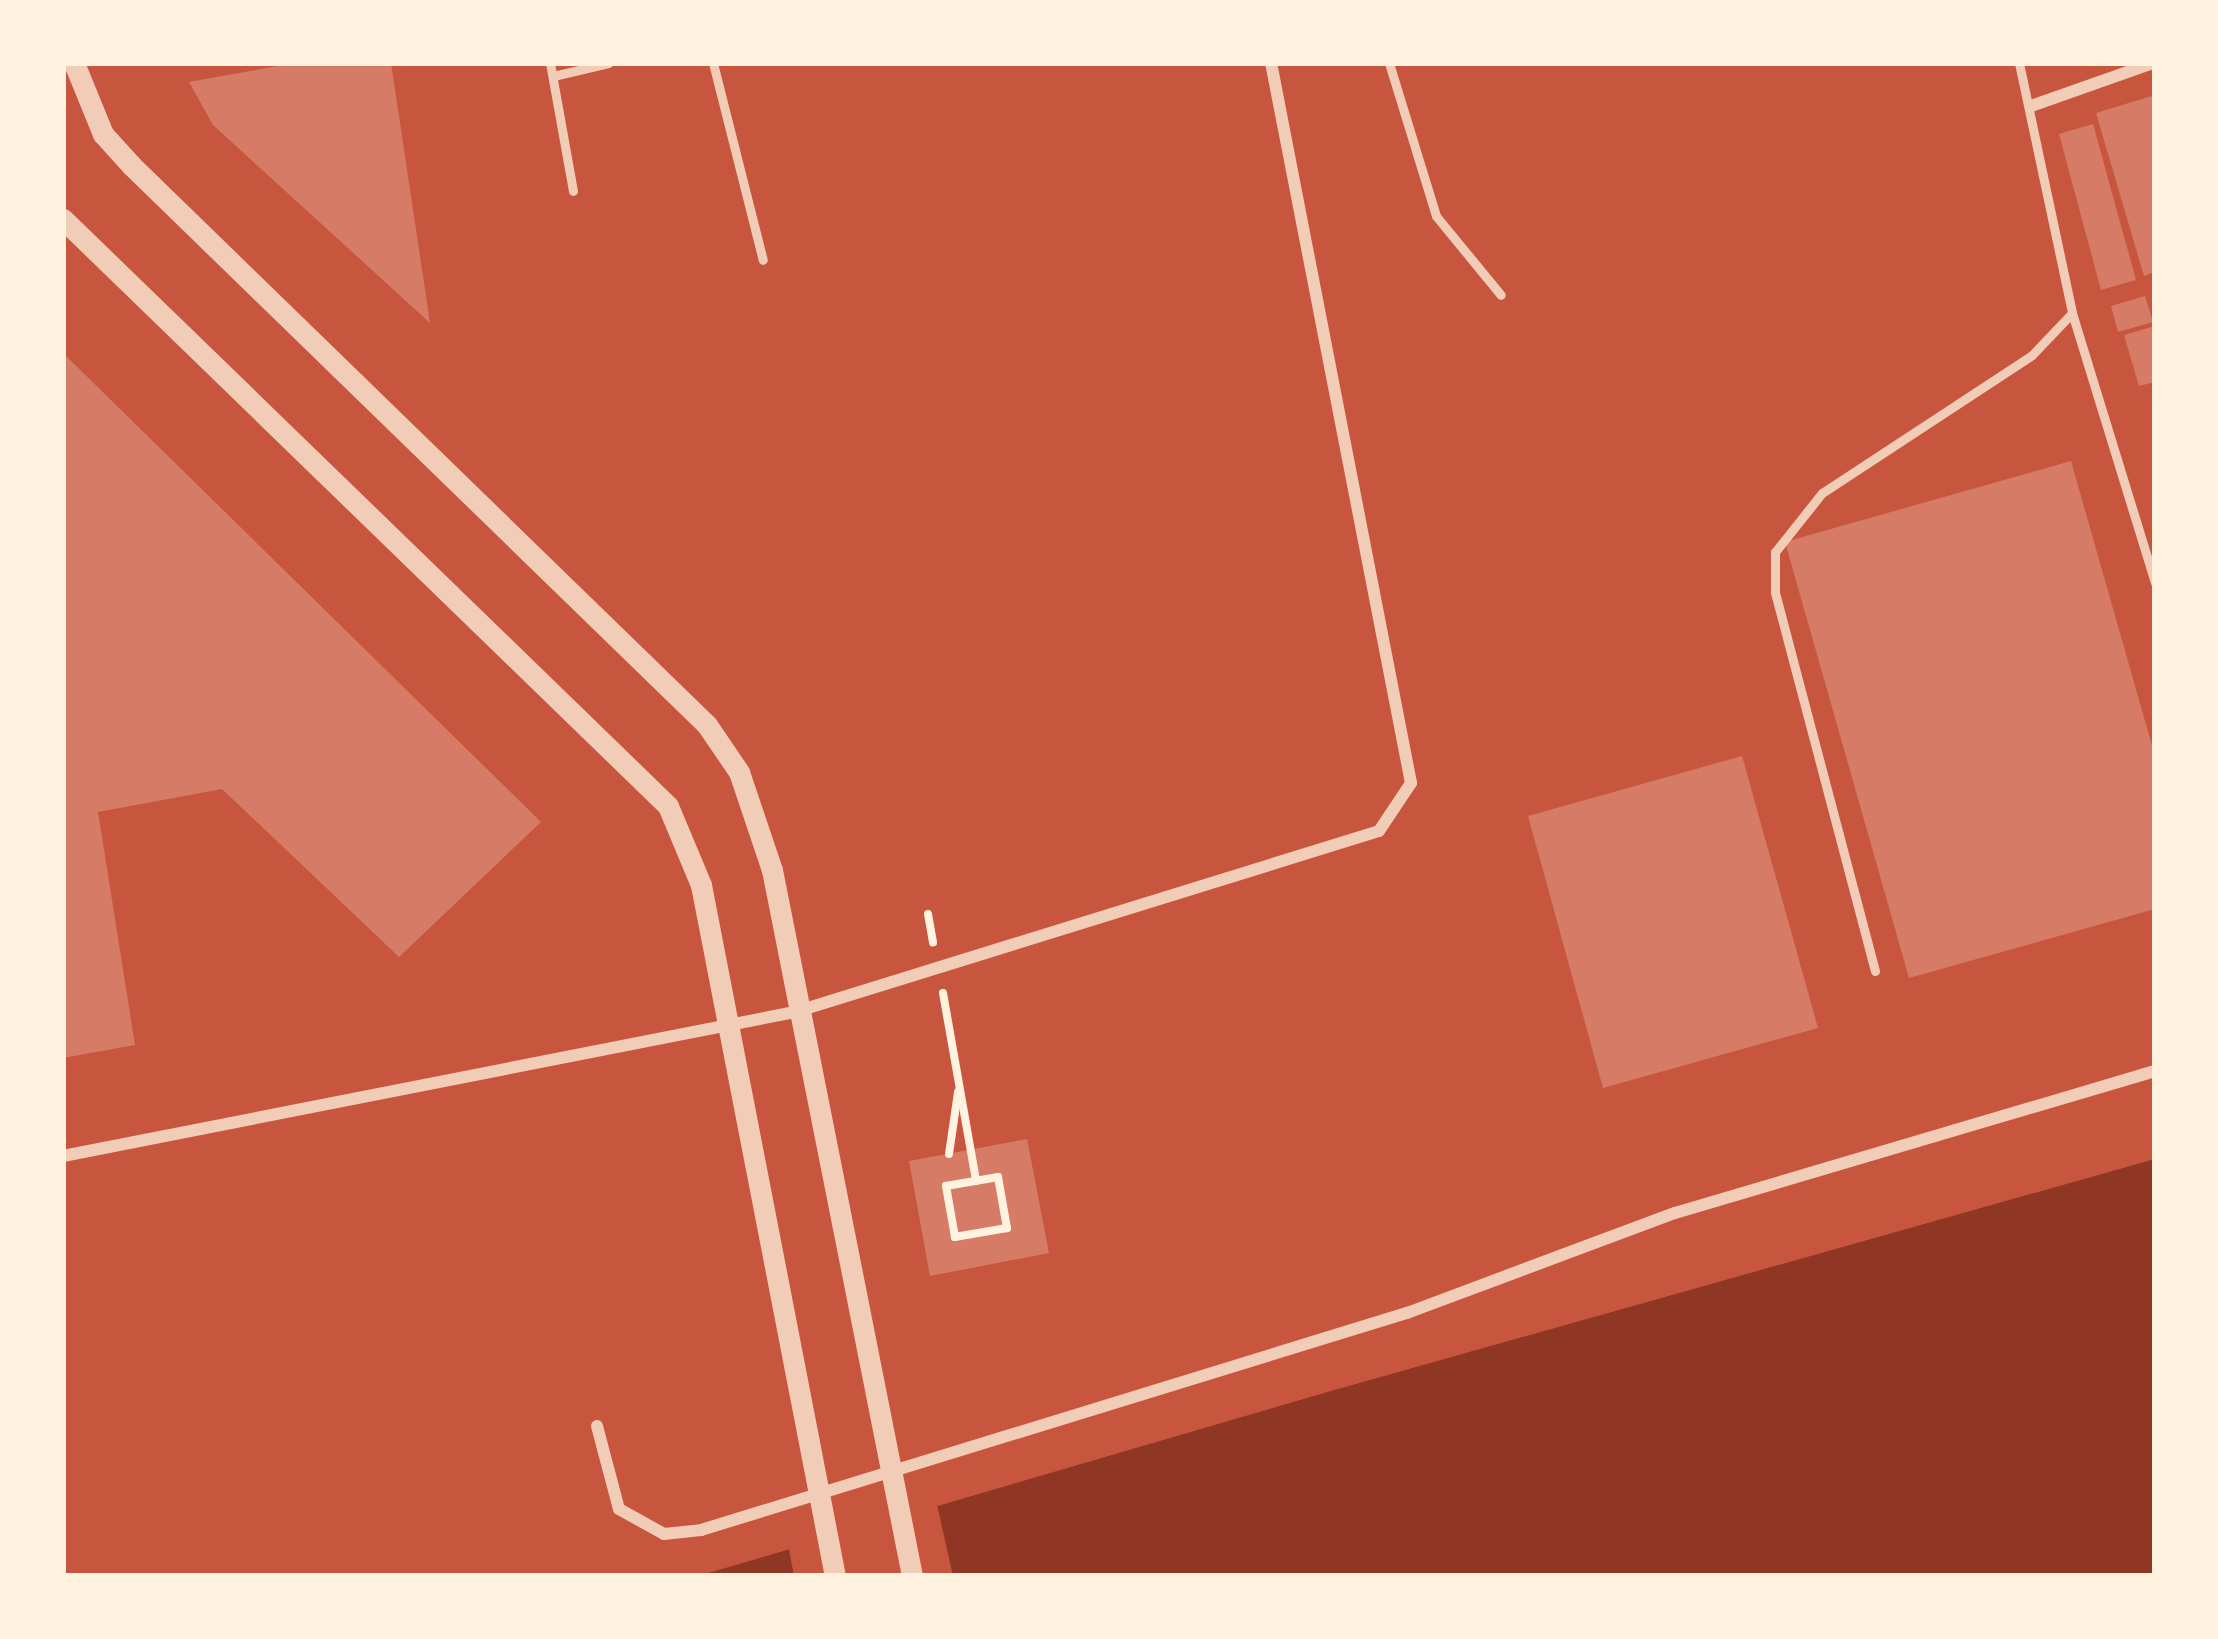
<!DOCTYPE html>
<style>
body{margin:0}
#map{position:relative;width:2218px;height:1639px;overflow:hidden;background:#c8553d;font-family:Raleway,sans-serif}
div>[style]{position:absolute}
.water>*{inset:0;background:#8f3625}
.pier>*{inset:0;background:#c8553d}
.building>*{inset:0;background:#d67c66}
.path>*{height:8px;margin:-4px;padding:0 4px;transform-origin:4px;border-radius:4px;background:#fff3e0}
.service>*{height:9px;margin:-4.5px;padding:0 4.5px;transform-origin:4.5px;border-radius:4.5px;background:#f1ccb7}
.minor>*{height:12px;margin:-6px;padding:0 6px;transform-origin:6px;border-radius:6px;background:#f1ccb7}
.tertiary>*{height:21px;margin:-10.5px;padding:0 10.5px;transform-origin:10.5px;border-radius:10.5px;background:#f1ccb7}
span{translate:-50% -50%;white-space:nowrap;text-align:center;line-height:1.15;-webkit-text-stroke:9px #fff3e0;paint-order:stroke}
.frame{position:absolute;inset:0;border:66px solid #fff3e0;pointer-events:none}
</style>
<div id="map">
<div class="water">
<div style="clip-path:polygon(2155px 1159px,2155px 1576px,698px 1576px,1331px 1391px)"></div>
</div>
<div class="pier">
<div style="clip-path:polygon(936px 1500px,953px 1576px,794px 1576px,788px 1544px)"></div>
</div>
<div class="building">
<div style="clip-path:polygon(294px 63px,391px 63px,430px 323px,213px 125px,189px 82px)"></div>
<div style="clip-path:polygon(2155px 95px,2155px 272px,2144px 276px,2096px 113px)"></div>
<div style="clip-path:polygon(2093px 124px,2136px 280px,2101px 290px,2059px 134px)"></div>
<div style="clip-path:polygon(2145px 296px,2153px 322px,2118px 332px,2111px 306px)"></div>
<div style="clip-path:polygon(2155px 326px,2155px 382px,2139px 386px,2124px 335px)"></div>
<div style="clip-path:polygon(63px 353px,541px 822px,399px 957px,222px 789px,98px 812px,135px 1045px,63px 1058px)"></div>
<div style="clip-path:polygon(2071px 461px,2155px 756px,2155px 909px,1909px 978px,1785px 542px)"></div>
<div style="clip-path:polygon(1742px 756px,1818px 1028px,1603px 1088px,1528px 816px)"></div>
<div style="clip-path:polygon(1027px 1139px,1049px 1253px,930px 1276px,909px 1161px)"></div>
</div>
<div class="path">
<div style="left:928px;top:914px;width:29px;rotate:80deg"></div>
<div style="left:943px;top:993px;width:191px;rotate:80deg"></div>
<div style="left:949px;top:1154px;width:63px;rotate:-81.7deg"></div>
<div style="left:998px;top:1177px;width:52px;rotate:80deg"></div>
<div style="left:1007px;top:1228px;width:53px;rotate:170.2deg"></div>
<div style="left:955px;top:1237px;width:52px;rotate:-100deg"></div>
<div style="left:946px;top:1186px;width:53px;rotate:-9.8deg"></div>
</div>
<div class="service">
<div style="left:550px;top:63px;width:130px;rotate:79.8deg"></div>
<div style="left:713px;top:63px;width:203px;rotate:75.8deg"></div>
<div style="left:1389px;top:63px;width:160px;rotate:72.9deg"></div>
<div style="left:1436px;top:216px;width:102px;rotate:50.6deg"></div>
<div style="left:2019px;top:63px;width:256px;rotate:78deg"></div>
<div style="left:2072px;top:313px;width:282px;rotate:72.9deg"></div>
<div style="left:553px;top:76px;width:57px;rotate:-13.1deg"></div>
<div style="left:1875px;top:971px;width:392px;rotate:-104.8deg"></div>
<div style="left:1775px;top:592px;width:40px;rotate:-90deg"></div>
<div style="left:1775px;top:552px;width:75px;rotate:-51.5deg"></div>
<div style="left:1822px;top:493px;width:251px;rotate:-33.3deg"></div>
<div style="left:2032px;top:355px;width:58px;rotate:-46.4deg"></div>
</div>
<div class="minor">
<div style="left:2031px;top:106px;width:129px;rotate:-19.4deg"></div>
<div style="left:63px;top:1156px;width:746px;rotate:-11.13deg"></div>
<div style="left:795px;top:1012px;width:611px;rotate:-17.22deg"></div>
<div style="left:1379px;top:831px;width:58px;rotate:-56.3deg"></div>
<div style="left:1411px;top:783px;width:733px;rotate:-101deg"></div>
<div style="left:597px;top:1426px;width:86px;rotate:75.2deg"></div>
<div style="left:619px;top:1509px;width:51px;rotate:29.1deg"></div>
<div style="left:664px;top:1534px;width:37px;rotate:-6deg"></div>
<div style="left:701px;top:1530px;width:739px;rotate:-17.09deg"></div>
<div style="left:1407px;top:1313px;width:286px;rotate:-20.5deg"></div>
<div style="left:1675px;top:1213px;width:501px;rotate:-16.48deg"></div>
</div>
<div class="tertiary">
<div style="left:74px;top:63px;width:77px;rotate:67.8deg"></div>
<div style="left:103px;top:134px;width:43px;rotate:47.8deg"></div>
<div style="left:132px;top:166px;width:802px;rotate:44.19deg"></div>
<div style="left:707px;top:725px;width:57px;rotate:55.8deg"></div>
<div style="left:739px;top:772px;width:103px;rotate:71.4deg"></div>
<div style="left:772px;top:870px;width:720px;rotate:78.78deg"></div>
<div style="left:63px;top:219px;width:843px;rotate:44.13deg"></div>
<div style="left:668px;top:806px;width:86px;rotate:67.3deg"></div>
<div style="left:701px;top:885px;width:704px;rotate:79.03deg"></div>
</div>
<div class="frame"></div>
</div>
